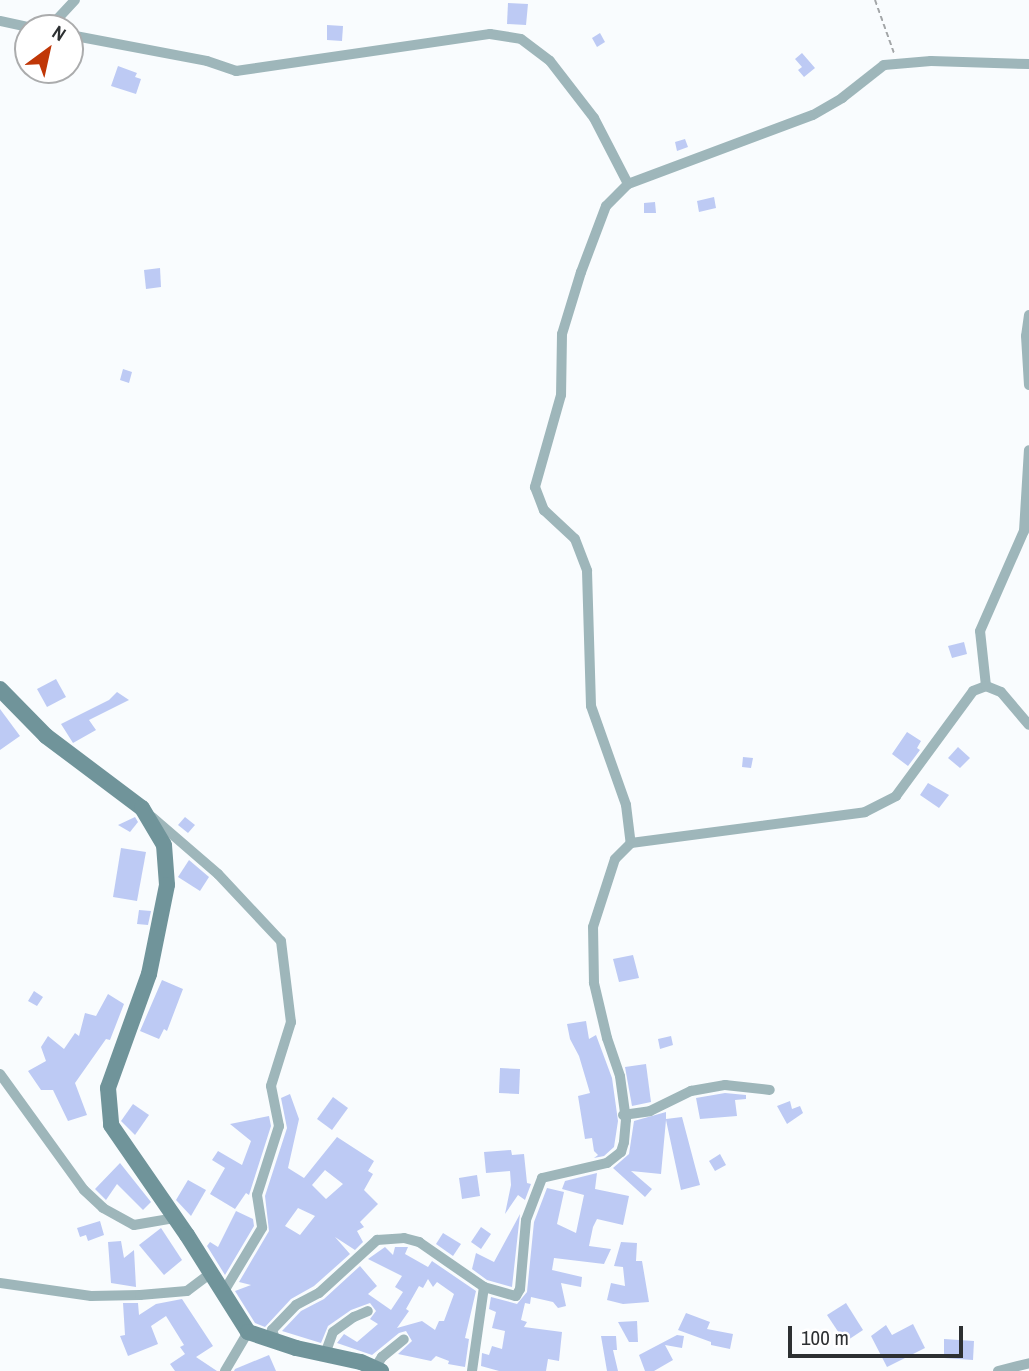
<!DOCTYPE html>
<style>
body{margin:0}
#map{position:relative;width:1029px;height:1371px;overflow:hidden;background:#f9fcfe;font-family:"Archivo Narrow",sans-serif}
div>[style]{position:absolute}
.building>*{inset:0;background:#bdcaf4}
.path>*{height:2px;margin-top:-1px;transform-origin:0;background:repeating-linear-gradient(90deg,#a3a6a8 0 5px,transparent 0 8.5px)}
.minor>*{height:10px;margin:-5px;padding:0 5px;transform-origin:5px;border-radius:5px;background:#9eb6ba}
.secondary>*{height:16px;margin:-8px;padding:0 8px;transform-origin:8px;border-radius:8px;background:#70949a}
span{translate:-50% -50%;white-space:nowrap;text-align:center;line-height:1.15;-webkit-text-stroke:6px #fff;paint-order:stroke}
.north{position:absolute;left:14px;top:14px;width:70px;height:70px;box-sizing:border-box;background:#fff;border:2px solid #abacad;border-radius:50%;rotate:33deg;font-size:19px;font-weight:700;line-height:28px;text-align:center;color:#2d3032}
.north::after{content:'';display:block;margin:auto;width:24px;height:32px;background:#c03707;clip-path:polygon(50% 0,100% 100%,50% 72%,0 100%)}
.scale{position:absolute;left:788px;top:1326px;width:175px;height:32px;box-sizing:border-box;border:4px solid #2d3032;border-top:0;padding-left:9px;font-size:21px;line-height:24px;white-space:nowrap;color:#2d3032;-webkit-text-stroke:5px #fff;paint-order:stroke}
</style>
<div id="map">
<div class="building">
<div style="clip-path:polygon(508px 3px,528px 4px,526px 25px,507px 24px)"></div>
<div style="clip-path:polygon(327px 25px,343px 26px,342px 41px,327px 40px)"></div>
<div style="clip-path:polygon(600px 33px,605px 42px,597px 47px,592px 38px)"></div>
<div style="clip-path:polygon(802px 53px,815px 68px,804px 77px,798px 70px,802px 67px,795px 59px)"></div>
<div style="clip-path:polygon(118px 66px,137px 73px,135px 77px,141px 79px,136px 94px,111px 86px)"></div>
<div style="clip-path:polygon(685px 139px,688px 147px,677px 151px,675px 142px)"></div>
<div style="clip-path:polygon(714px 197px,716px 208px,699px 212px,697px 201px)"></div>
<div style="clip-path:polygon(655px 202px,656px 213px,644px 213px,644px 203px)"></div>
<div style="clip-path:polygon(160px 268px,161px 287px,146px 289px,144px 270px)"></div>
<div style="clip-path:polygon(123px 369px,132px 372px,129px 383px,120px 380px)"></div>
<div style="clip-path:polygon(964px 642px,967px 654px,952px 658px,948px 646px)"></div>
<div style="clip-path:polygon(56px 679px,66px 697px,47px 707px,37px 689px)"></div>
<div style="clip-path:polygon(117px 692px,129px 700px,89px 720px,96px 730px,73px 743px,61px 724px,109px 700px)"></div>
<div style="clip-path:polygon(0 709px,20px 736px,0 750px)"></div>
<div style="clip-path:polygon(907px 732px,921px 741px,917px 748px,920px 750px,908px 766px,892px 754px)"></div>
<div style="clip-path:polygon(958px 747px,970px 758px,960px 768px,948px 758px)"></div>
<div style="clip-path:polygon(743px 757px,753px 758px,751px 768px,742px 767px)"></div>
<div style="clip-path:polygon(928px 783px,949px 795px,939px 808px,920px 795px)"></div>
<div style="clip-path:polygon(135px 817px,138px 822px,130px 832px,118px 825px)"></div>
<div style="clip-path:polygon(185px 817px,195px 825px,188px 833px,178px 825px)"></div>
<div style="clip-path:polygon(121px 848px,146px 852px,137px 901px,113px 897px)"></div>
<div style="clip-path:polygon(189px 860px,209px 877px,200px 891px,178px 877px)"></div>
<div style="clip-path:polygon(139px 910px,151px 911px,148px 925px,137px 924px)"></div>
<div style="clip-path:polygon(633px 955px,639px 978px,619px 982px,613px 959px)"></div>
<div style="clip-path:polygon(162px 980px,183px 989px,167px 1031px,164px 1029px,159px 1039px,140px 1031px)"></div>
<div style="clip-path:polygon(34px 991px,43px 997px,37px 1006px,28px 1001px)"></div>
<div style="clip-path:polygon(108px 994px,124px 1004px,110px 1040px,106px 1039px,75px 1083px,87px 1115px,68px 1121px,53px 1090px,41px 1090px,28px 1071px,46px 1061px,41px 1047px,48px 1036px,64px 1049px,75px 1033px,79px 1036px,85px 1013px,96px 1016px)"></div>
<div style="clip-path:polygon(586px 1021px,589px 1039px,596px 1035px,612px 1078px,618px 1121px,614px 1147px,604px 1156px,594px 1158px,598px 1155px,594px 1151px,592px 1138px,585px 1139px,578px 1096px,590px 1093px,579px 1056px,570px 1039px,567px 1024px)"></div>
<div style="clip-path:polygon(671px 1036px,673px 1045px,660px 1049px,658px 1039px)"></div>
<div style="clip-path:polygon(646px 1064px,651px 1102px,632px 1106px,625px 1067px)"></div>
<div style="clip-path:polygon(500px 1068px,520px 1069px,519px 1094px,499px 1093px)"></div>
<div style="clip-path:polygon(725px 1093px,746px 1095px,746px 1099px,735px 1100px,737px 1116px,700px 1119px,696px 1098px)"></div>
<div style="clip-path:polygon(evenodd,290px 1094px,299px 1119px,288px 1168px,304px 1178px,337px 1137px,374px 1161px,368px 1171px,373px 1174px,364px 1190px,378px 1204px,360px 1222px,364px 1227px,357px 1231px,363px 1242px,355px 1250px,335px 1237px,350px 1254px,314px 1286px,291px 1299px,265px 1327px,255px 1323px,235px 1291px,251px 1285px,239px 1282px,269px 1231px,265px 1196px,287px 1128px,281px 1098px,290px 1094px,325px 1170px,343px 1184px,326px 1199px,312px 1185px,325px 1170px,290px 1094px,298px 1208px,315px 1216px,300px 1235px,285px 1226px,298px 1208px)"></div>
<div style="clip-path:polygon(333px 1097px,348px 1108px,332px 1130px,317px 1119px)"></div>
<div style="clip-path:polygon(790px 1101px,792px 1109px,800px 1106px,803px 1113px,787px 1124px,777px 1106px)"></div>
<div style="clip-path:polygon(133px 1104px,149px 1115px,135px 1135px,121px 1121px)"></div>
<div style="clip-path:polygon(666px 1112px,666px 1119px,682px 1117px,700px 1185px,681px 1190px,666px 1120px,661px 1174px,631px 1171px,652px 1189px,645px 1197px,613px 1168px,629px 1154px,634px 1121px)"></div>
<div style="clip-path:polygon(269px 1116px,271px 1126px,249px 1195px,246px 1193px,235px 1209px,210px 1194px,225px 1168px,212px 1160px,218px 1151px,242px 1165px,251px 1141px,230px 1124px)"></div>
<div style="clip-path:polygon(511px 1150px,512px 1155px,524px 1154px,527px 1183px,531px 1184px,525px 1200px,518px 1195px,505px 1214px,511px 1185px,510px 1171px,486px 1173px,484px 1152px)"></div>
<div style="clip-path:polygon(720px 1154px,726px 1165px,715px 1171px,709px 1161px)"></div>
<div style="clip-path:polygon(120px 1163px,151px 1202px,143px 1210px,117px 1184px,106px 1200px,95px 1189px)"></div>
<div style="clip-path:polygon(597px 1173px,595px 1189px,629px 1196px,623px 1225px,597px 1219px,593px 1227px,589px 1246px,611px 1249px,604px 1264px,554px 1258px,552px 1270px,582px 1277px,581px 1287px,561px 1283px,566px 1306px,558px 1308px,553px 1302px,531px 1297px,530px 1304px,525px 1303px,521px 1320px,527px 1322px,524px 1327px,562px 1332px,559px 1361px,548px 1359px,546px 1371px,499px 1371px,481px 1366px,482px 1353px,489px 1355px,492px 1346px,502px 1349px,505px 1331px,492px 1328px,496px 1312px,489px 1309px,491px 1297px,517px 1304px,527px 1292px,534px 1222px,547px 1188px,564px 1192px,557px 1224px,576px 1233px,584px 1195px,562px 1189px,565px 1181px)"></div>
<div style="clip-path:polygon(477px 1175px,480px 1196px,462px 1199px,459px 1178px)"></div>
<div style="clip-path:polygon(188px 1180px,206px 1190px,191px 1216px,176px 1200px)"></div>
<div style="clip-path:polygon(236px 1211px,253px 1219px,254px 1226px,225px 1275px,207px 1246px,210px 1242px,218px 1247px)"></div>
<div style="clip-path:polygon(520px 1214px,512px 1287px,487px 1280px,472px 1269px,476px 1253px,494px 1262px)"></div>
<div style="clip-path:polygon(100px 1221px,104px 1235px,88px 1241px,86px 1235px,80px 1237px,77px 1228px)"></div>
<div style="clip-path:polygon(481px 1227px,491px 1234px,481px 1249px,471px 1242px)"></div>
<div style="clip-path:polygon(161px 1228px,182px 1260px,164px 1275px,139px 1245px)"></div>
<div style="clip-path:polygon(443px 1233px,461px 1244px,453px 1256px,436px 1244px)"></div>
<div style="clip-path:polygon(121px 1241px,124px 1258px,134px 1250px,136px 1287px,111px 1283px,108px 1242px)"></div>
<div style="clip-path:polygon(621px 1242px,637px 1243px,636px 1261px,642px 1261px,649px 1302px,623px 1304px,607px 1300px,611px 1283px,625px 1286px,623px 1267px,614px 1266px)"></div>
<div style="clip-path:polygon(evenodd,385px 1247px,393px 1255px,395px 1247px,408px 1247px,405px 1254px,428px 1267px,432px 1261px,476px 1291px,465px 1338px,469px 1339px,465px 1367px,448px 1364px,449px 1361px,436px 1356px,431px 1361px,398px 1354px,412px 1341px,406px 1331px,399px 1333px,372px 1355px,337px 1343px,344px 1334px,357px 1342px,378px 1324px,370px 1319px,376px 1311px,370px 1303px,351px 1310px,328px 1326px,321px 1343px,282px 1331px,301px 1311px,324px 1299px,360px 1266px,377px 1286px,368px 1294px,391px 1310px,403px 1292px,395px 1287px,402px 1276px,368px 1259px,385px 1247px,428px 1279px,433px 1287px,437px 1282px,454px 1294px,444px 1321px,439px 1321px,435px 1330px,422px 1321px,397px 1328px,409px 1311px,406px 1309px,419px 1286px,423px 1288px,428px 1279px)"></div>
<div style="clip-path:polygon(182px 1299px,213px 1346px,196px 1357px,217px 1371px,175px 1371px,170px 1364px,185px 1354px,180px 1347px,184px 1345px,166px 1316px,151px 1326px,158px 1344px,128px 1356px,120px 1336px,125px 1335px,123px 1303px,138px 1303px,139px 1315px,156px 1304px)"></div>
<div style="clip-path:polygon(846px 1303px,863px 1330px,845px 1342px,827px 1315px)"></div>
<div style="clip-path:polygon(686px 1313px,710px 1322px,707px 1329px,733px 1334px,730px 1349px,711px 1345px,711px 1342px,678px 1330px)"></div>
<div style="clip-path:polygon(637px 1321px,638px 1342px,629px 1342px,618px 1322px)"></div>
<div style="clip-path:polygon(913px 1324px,925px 1348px,887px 1367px,871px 1336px,886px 1325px,892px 1335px)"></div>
<div style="clip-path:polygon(677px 1335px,684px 1336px,682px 1348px,665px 1345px,673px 1360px,654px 1371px,645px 1371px,639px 1355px)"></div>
<div style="clip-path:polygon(601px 1336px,616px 1336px,617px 1350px,613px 1350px,618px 1371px,607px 1371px)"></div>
<div style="clip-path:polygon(944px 1339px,974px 1341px,973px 1360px,944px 1358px)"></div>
<div style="clip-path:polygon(269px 1355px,276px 1371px,234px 1371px,235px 1369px)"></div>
</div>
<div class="path">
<div style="left:875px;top:0;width:56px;rotate:70.3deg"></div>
</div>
<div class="minor">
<div style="left:0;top:21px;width:34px;rotate:12deg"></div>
<div style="left:49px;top:28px;width:38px;rotate:-47deg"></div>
<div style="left:70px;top:35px;width:139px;rotate:10.7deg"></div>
<div style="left:207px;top:61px;width:31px;rotate:19deg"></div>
<div style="left:236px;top:71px;width:257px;rotate:-8.3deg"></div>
<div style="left:490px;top:34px;width:31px;rotate:9deg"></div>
<div style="left:521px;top:39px;width:36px;rotate:37deg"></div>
<div style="left:550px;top:61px;width:72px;rotate:52.3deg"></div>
<div style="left:594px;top:118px;width:74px;rotate:62.7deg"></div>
<div style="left:628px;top:184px;width:197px;rotate:-20.5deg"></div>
<div style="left:813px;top:115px;width:34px;rotate:-30deg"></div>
<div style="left:842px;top:98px;width:53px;rotate:-38.2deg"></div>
<div style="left:884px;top:65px;width:47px;rotate:-4.9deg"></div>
<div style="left:931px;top:61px;width:98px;rotate:1.8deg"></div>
<div style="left:628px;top:184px;width:31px;rotate:135deg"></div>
<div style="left:606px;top:206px;width:71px;rotate:110.7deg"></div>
<div style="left:581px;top:272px;width:65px;rotate:107deg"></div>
<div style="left:562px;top:334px;width:61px;rotate:90.9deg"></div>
<div style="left:561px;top:395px;width:96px;rotate:105.8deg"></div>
<div style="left:535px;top:487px;width:25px;rotate:69deg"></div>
<div style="left:544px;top:510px;width:42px;rotate:43.1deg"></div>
<div style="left:575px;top:539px;width:34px;rotate:69deg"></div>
<div style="left:587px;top:571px;width:135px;rotate:88.3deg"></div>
<div style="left:591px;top:706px;width:105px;rotate:70.5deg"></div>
<div style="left:626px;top:805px;width:38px;rotate:83deg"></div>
<div style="left:1029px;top:315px;width:21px;rotate:98deg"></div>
<div style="left:1026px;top:336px;width:49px;rotate:86.5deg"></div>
<div style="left:986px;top:686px;width:55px;rotate:-96.2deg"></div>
<div style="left:980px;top:631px;width:109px;rotate:-66.3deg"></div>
<div style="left:1024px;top:531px;width:81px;rotate:-86.5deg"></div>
<div style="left:152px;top:817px;width:87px;rotate:40.8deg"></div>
<div style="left:218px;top:874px;width:92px;rotate:46.8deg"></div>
<div style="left:281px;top:941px;width:82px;rotate:83deg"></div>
<div style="left:291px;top:1022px;width:67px;rotate:107.4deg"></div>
<div style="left:271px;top:1086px;width:41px;rotate:78.7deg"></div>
<div style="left:279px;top:1126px;width:72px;rotate:107.7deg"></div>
<div style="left:257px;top:1195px;width:33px;rotate:81deg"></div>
<div style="left:262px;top:1228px;width:76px;rotate:121deg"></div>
<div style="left:0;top:1074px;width:143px;rotate:54.1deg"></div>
<div style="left:84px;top:1190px;width:26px;rotate:43deg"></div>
<div style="left:103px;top:1208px;width:35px;rotate:29deg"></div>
<div style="left:134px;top:1225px;width:42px;rotate:-9.7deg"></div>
<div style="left:623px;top:1115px;width:27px;rotate:-8deg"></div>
<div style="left:650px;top:1111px;width:46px;rotate:-26deg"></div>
<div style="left:691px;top:1091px;width:35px;rotate:-10deg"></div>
<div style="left:725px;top:1085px;width:45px;rotate:6.3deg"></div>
<div style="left:0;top:1283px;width:92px;rotate:8.1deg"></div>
<div style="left:91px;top:1296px;width:49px;rotate:-1.2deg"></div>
<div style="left:140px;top:1295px;width:47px;rotate:-4.9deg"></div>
<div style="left:187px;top:1291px;width:30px;rotate:-37deg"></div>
<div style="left:276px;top:1342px;width:13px;rotate:-108deg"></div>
<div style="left:272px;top:1330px;width:35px;rotate:-46deg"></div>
<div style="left:296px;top:1305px;width:26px;rotate:-28deg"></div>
<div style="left:319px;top:1293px;width:79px;rotate:-42.4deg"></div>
<div style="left:377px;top:1240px;width:27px;rotate:-4deg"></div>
<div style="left:404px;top:1238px;width:16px;rotate:15deg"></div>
<div style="left:419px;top:1242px;width:79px;rotate:34.7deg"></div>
<div style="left:325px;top:1354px;width:23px;rotate:-70deg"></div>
<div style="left:333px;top:1332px;width:26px;rotate:-36deg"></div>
<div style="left:354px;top:1317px;width:15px;rotate:-23deg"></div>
<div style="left:375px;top:1368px;width:13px;rotate:-58deg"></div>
<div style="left:382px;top:1357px;width:28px;rotate:-39deg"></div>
<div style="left:225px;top:1371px;width:45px;rotate:-59.5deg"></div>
<div style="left:472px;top:1371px;width:85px;rotate:-81.9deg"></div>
<div style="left:484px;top:1287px;width:33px;rotate:16deg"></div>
<div style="left:516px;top:1296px;width:8px;rotate:-60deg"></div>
<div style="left:520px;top:1289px;width:69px;rotate:-85deg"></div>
<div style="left:526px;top:1220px;width:45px;rotate:-69.1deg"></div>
<div style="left:542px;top:1178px;width:67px;rotate:-13deg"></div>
<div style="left:607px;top:1163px;width:18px;rotate:-38deg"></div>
<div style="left:621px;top:1152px;width:10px;rotate:-73deg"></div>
<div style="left:624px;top:1142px;width:22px;rotate:-85deg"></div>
<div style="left:626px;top:1120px;width:44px;rotate:-97.8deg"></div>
<div style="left:620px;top:1076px;width:40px;rotate:-108.9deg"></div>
<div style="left:607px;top:1038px;width:57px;rotate:-103.3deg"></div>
<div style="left:594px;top:983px;width:56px;rotate:-91deg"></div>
<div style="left:593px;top:927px;width:71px;rotate:-72.1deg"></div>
<div style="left:615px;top:859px;width:23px;rotate:-45deg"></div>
<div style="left:631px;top:843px;width:236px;rotate:-7.5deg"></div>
<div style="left:865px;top:812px;width:35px;rotate:-27deg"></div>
<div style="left:896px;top:796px;width:130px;rotate:-53.7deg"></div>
<div style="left:973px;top:691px;width:14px;rotate:-21deg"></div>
<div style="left:986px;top:686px;width:16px;rotate:22deg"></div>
<div style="left:1001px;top:692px;width:43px;rotate:49.7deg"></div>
<div style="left:998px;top:1371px;width:32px;rotate:-14deg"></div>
</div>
<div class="secondary">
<div style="left:0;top:689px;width:66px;rotate:45.6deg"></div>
<div style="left:46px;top:736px;width:120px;rotate:36.9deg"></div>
<div style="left:142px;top:808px;width:43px;rotate:59.3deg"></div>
<div style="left:164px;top:845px;width:40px;rotate:85.7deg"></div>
<div style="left:167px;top:885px;width:91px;rotate:101.4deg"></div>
<div style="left:149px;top:974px;width:121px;rotate:109.8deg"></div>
<div style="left:108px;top:1088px;width:37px;rotate:85deg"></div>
<div style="left:111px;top:1125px;width:134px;rotate:55.4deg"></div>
<div style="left:187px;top:1235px;width:115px;rotate:57.8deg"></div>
<div style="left:248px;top:1332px;width:51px;rotate:18.4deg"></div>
<div style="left:296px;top:1348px;width:66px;rotate:12.2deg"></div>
<div style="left:361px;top:1362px;width:22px;rotate:24deg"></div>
</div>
<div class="north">N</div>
<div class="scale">100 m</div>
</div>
